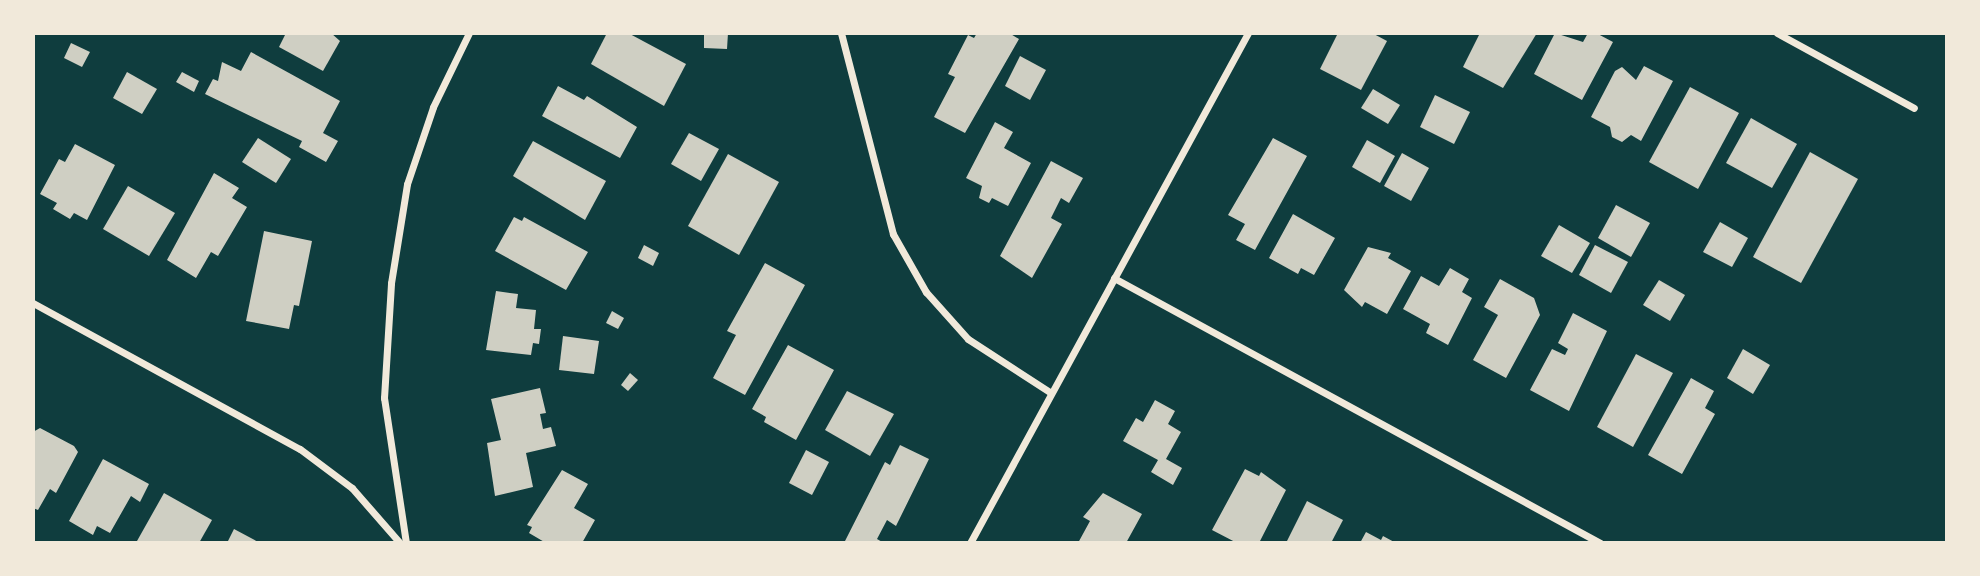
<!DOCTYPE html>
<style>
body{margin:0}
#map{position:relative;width:1980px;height:576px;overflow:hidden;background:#0f3d3e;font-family:"Space Grotesk",sans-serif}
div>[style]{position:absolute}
.building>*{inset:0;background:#cfcfc3}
.minor>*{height:7px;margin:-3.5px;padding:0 3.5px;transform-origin:3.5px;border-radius:3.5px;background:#f1e9da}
span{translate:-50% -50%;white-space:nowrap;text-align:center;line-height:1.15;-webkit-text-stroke:6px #f1e9da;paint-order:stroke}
.frame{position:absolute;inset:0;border:35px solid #f1e9da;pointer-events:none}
</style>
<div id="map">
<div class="building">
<div style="clip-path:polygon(286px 33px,331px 33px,340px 41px,323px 71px,279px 47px)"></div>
<div style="clip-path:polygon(607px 33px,628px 33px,686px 64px,664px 106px,591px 64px)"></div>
<div style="clip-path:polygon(704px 33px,728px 33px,727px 49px,704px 48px)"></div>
<div style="clip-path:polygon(977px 33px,1009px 33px,1019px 39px,965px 133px,934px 117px,955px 77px,948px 74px,968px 35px,974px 38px)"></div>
<div style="clip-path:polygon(1338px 33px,1372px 33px,1387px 41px,1361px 90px,1320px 69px)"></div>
<div style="clip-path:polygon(1480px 33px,1537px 33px,1503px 88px,1463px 67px)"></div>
<div style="clip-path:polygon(1555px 33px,1583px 42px,1588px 33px,1596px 33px,1613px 42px,1582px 100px,1534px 74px)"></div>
<div style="clip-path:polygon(71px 43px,90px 52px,82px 67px,64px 58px)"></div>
<div style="clip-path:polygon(251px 52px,340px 101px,323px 133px,338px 141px,326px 162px,299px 147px,302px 141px,205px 94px,213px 79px,218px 81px,222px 62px,241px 71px)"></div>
<div style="clip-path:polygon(1020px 56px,1046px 70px,1030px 100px,1005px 86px)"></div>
<div style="clip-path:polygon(1644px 66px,1673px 81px,1641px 141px,1631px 135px,1622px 142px,1612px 137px,1610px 127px,1591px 117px,1615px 71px,1622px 67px,1636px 80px)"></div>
<div style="clip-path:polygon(127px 72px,157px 89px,142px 114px,113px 98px)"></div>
<div style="clip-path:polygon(182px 72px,199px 81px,194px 92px,176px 82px)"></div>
<div style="clip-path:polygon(558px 86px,584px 100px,587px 96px,637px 127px,620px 158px,542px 116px)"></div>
<div style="clip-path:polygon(1690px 87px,1739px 113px,1698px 189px,1649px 162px)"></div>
<div style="clip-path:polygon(1373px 89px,1400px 105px,1388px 124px,1361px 108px)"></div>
<div style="clip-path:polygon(1435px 95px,1470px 112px,1454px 144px,1420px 127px)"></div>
<div style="clip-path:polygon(1751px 118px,1797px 144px,1772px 188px,1726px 163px)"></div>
<div style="clip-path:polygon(995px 122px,1013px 132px,1004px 148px,1031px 163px,1008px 206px,992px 198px,989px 203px,979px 198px,982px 186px,966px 178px)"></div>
<div style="clip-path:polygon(689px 133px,719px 149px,701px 181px,671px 164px)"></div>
<div style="clip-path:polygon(258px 138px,291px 159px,276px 183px,242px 162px)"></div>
<div style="clip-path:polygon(1273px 138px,1307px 156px,1255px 250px,1236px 240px,1245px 224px,1228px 215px)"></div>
<div style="clip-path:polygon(1367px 140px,1395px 156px,1380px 183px,1352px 167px)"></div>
<div style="clip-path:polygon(533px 141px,606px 181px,585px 220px,513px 176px)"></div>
<div style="clip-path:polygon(75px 144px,115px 165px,87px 220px,74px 213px,70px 219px,53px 209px,57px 203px,40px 194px,59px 159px,65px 162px)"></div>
<div style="clip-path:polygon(1810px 152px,1858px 179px,1801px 283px,1753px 257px)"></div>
<div style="clip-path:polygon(1402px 153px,1429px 168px,1411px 201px,1384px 186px)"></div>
<div style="clip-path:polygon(728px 154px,779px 182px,739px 255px,688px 226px)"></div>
<div style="clip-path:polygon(1051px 161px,1083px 178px,1069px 203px,1061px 198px,1051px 218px,1062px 224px,1032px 278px,1000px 256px)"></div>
<div style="clip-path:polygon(214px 173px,239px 188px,232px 198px,247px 207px,218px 256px,211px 252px,196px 278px,167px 260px)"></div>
<div style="clip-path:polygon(128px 186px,175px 213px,149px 256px,103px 229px)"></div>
<div style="clip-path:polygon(1616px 205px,1650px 223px,1631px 257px,1598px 238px)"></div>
<div style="clip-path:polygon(1293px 214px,1335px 238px,1314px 275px,1301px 268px,1298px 274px,1269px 258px)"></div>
<div style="clip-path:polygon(514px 217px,522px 221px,524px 217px,588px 252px,566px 290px,495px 251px)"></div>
<div style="clip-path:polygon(1720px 222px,1748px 238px,1732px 267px,1703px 252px)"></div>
<div style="clip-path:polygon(1559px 225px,1590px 243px,1572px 273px,1541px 256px)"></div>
<div style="clip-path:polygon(264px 231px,312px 241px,299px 306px,294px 305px,289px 329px,246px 321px)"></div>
<div style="clip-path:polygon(644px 245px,659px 253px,653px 266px,638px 258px)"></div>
<div style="clip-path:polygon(1595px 245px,1628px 262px,1611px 293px,1579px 275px)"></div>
<div style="clip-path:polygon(1368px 247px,1391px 253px,1388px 258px,1411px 271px,1387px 314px,1365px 302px,1362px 307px,1344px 290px)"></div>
<div style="clip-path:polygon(765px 263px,805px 285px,745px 395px,713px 378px,736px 335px,727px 331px)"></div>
<div style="clip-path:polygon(1450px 268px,1469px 279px,1462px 292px,1472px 298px,1448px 345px,1426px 333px,1430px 324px,1403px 309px,1421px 276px,1439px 286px)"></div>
<div style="clip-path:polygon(1500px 279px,1534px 298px,1540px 315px,1506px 378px,1473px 360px,1498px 315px,1484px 307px)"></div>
<div style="clip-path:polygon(1659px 280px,1685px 295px,1670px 321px,1643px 305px)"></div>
<div style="clip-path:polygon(496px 291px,518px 294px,516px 308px,536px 310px,534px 329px,541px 329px,539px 344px,533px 343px,531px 355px,486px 350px)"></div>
<div style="clip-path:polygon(612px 311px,624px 318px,618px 329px,606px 323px)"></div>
<div style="clip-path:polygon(1573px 313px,1607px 331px,1569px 411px,1530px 390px,1552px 349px,1565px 355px,1568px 349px,1558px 343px)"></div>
<div style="clip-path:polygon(563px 336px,599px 341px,594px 374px,559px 370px)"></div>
<div style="clip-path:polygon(788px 345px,834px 370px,796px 440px,764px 422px,766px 417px,752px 409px)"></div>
<div style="clip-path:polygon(1743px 349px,1770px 365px,1753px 394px,1727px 378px)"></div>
<div style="clip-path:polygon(1636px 354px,1673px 373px,1633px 447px,1597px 427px)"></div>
<div style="clip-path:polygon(630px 373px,638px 380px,628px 391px,621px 385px)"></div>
<div style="clip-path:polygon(1691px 378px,1714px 391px,1705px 408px,1715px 414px,1682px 474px,1648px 455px)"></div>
<div style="clip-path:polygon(540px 388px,546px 413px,540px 414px,543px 429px,551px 427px,556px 446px,526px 453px,533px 487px,495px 496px,487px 443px,501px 440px,491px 399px)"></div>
<div style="clip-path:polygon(847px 391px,894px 414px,870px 456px,825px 430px)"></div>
<div style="clip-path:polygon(1155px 400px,1175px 411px,1168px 424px,1181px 432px,1166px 459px,1182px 468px,1173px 485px,1151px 472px,1158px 460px,1123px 441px,1136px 418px,1143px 422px)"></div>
<div style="clip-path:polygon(40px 428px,74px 446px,78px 452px,56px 493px,50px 489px,38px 510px,33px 508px,33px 432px)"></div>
<div style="clip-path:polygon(900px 445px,929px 459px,896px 526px,887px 520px,877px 539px,884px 543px,844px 543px,885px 462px,890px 465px)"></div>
<div style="clip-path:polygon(806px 450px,829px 462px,812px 495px,789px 483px)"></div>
<div style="clip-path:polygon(103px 459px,149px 484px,140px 502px,131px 496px,110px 533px,97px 526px,93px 535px,69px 521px)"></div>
<div style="clip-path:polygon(1245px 469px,1259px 476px,1261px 472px,1286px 490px,1259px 543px,1237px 543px,1212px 530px)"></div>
<div style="clip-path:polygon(562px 470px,588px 484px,574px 508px,595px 520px,582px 543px,546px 543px,529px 533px,532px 527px,527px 525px)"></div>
<div style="clip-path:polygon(164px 493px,212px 520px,199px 543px,137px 541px)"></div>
<div style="clip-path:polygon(1103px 493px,1142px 514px,1126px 543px,1078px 543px,1090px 521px,1083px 517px)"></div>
<div style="clip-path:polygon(1307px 501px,1343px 520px,1331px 543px,1286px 543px)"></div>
<div style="clip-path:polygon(234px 529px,260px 543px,227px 543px)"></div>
<div style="clip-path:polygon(1366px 532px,1381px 540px,1383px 536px,1396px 543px,1360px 543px)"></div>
</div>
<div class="minor">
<div style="left:841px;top:33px;width:208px;rotate:75.5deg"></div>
<div style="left:893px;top:234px;width:67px;rotate:60.4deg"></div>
<div style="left:926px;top:292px;width:63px;rotate:48.2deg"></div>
<div style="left:968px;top:339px;width:99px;rotate:33deg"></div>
<div style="left:1777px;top:33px;width:156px;rotate:28.7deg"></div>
<div style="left:1114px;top:278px;width:554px;rotate:28.6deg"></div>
<div style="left:33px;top:303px;width:304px;rotate:28.7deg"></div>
<div style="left:300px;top:449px;width:65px;rotate:36.9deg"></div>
<div style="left:352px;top:488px;width:73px;rotate:48.9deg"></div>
<div style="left:406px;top:543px;width:147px;rotate:-98.6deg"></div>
<div style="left:384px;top:398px;width:115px;rotate:-86.5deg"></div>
<div style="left:391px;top:283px;width:100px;rotate:-80.8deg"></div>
<div style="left:407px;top:184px;width:81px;rotate:-71.3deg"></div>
<div style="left:433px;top:107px;width:82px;rotate:-64.1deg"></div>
<div style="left:970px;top:543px;width:581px;rotate:-61.41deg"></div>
</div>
<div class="frame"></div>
</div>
